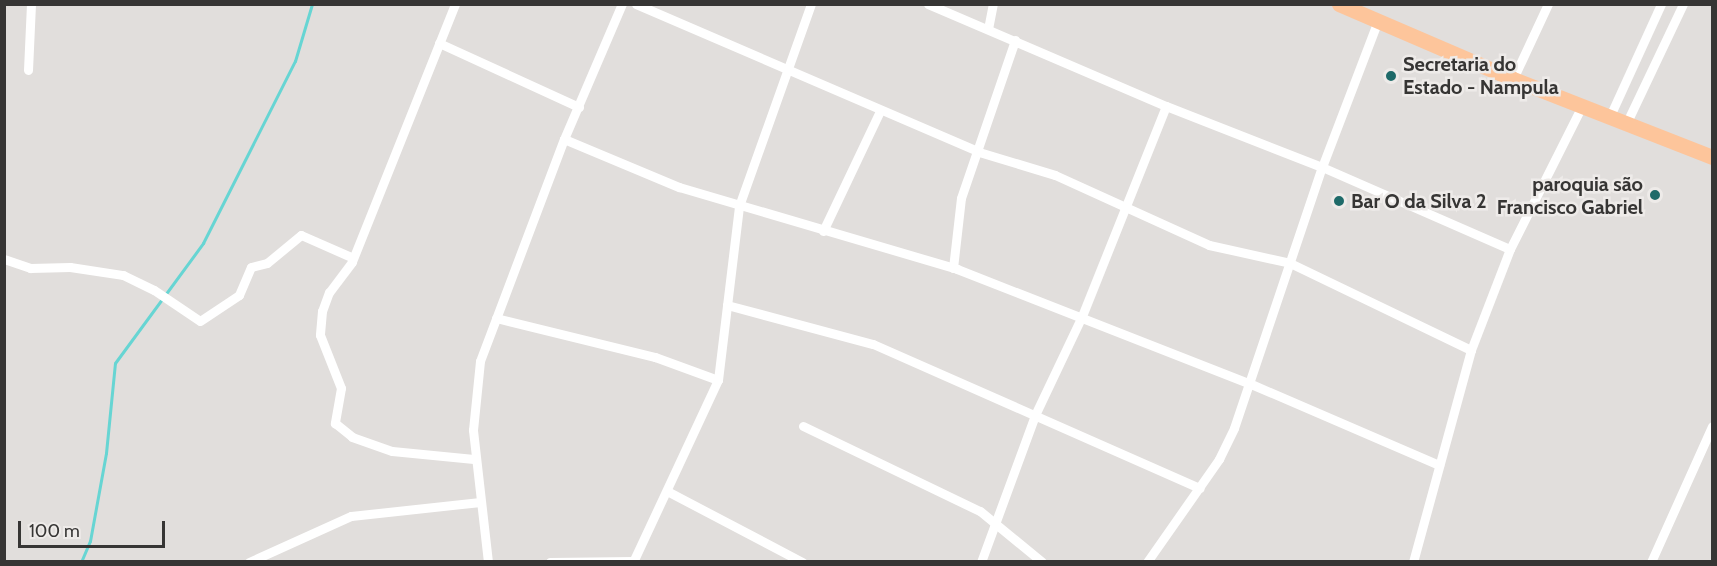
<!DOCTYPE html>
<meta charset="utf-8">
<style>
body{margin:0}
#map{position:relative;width:1717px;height:566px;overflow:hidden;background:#e1dedc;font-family:Cabin,sans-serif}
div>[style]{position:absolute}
.stream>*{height:3px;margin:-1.5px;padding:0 1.5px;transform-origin:1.5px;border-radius:1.5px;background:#67d5d3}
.minor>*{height:9px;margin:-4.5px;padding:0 4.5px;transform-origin:4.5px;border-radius:4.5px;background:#fff}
.primary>*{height:15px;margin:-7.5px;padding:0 7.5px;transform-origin:7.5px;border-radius:7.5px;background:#fdc59b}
.dots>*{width:16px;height:16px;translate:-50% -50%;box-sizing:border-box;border:3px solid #eeebe9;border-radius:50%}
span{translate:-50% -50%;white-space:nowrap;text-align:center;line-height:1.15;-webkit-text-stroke:5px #eeebe9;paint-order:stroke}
.poi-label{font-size:20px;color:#363534;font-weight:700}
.left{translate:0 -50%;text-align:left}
.right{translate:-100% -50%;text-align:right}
.frame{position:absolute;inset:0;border:6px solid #363534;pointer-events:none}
.scale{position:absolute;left:18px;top:521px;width:147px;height:27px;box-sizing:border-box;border:3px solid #363534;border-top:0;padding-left:8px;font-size:18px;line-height:21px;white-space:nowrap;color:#363534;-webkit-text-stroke:4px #eeebe9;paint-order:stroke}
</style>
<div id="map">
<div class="stream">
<div style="left:81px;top:562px;width:23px;rotate:-67deg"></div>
<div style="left:90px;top:541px;width:89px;rotate:-79.7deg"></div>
<div style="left:106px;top:453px;width:90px;rotate:-84.3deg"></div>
<div style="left:115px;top:363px;width:149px;rotate:-53.7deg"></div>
<div style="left:203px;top:243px;width:204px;rotate:-63.2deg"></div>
<div style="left:295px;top:61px;width:59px;rotate:-73.4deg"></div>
</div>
<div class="minor">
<div style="left:455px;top:4px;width:278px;rotate:111.8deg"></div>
<div style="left:352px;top:262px;width:38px;rotate:127deg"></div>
<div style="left:329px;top:292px;width:20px;rotate:110deg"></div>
<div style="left:322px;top:311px;width:24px;rotate:95deg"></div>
<div style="left:320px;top:335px;width:57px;rotate:68.4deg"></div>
<div style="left:341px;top:388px;width:36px;rotate:100deg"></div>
<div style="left:335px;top:423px;width:22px;rotate:39deg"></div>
<div style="left:352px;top:437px;width:42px;rotate:19.3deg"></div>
<div style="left:392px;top:451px;width:82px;rotate:5.6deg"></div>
<div style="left:636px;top:4px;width:374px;rotate:23.3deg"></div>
<div style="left:979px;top:152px;width:79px;rotate:16.8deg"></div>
<div style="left:1055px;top:175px;width:169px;rotate:24.4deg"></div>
<div style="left:1209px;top:245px;width:83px;rotate:12.5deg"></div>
<div style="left:1290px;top:263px;width:201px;rotate:25.7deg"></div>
<div style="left:928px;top:4px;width:259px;rotate:23.2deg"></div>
<div style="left:1166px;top:106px;width:168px;rotate:21.4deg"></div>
<div style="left:1322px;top:167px;width:205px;rotate:23.6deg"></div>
<div style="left:988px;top:29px;width:25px;rotate:-79deg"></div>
<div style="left:439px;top:43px;width:154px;rotate:24.6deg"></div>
<div style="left:28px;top:70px;width:66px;rotate:-87.4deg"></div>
<div style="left:1513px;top:79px;width:83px;rotate:-65deg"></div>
<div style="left:1610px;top:116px;width:123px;rotate:-65.5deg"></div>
<div style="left:1627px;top:122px;width:131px;rotate:-64.6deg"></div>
<div style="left:564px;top:139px;width:125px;rotate:22.7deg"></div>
<div style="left:679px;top:187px;width:290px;rotate:16.4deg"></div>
<div style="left:957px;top:269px;width:316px;rotate:21.4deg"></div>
<div style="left:1251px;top:384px;width:205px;rotate:23.3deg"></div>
<div style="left:823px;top:231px;width:133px;rotate:-64.6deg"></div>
<div style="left:4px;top:259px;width:28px;rotate:19deg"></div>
<div style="left:30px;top:268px;width:40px;rotate:-1.4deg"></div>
<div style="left:70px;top:267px;width:54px;rotate:8.6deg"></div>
<div style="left:123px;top:275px;width:34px;rotate:26deg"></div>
<div style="left:154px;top:290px;width:55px;rotate:34deg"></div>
<div style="left:200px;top:321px;width:47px;rotate:-33.7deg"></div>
<div style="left:239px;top:295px;width:30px;rotate:-67deg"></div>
<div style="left:251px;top:267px;width:16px;rotate:-14deg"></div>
<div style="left:267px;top:263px;width:44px;rotate:-39.5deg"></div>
<div style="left:301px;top:235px;width:55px;rotate:23.7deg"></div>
<div style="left:953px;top:268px;width:70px;rotate:-83.5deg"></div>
<div style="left:961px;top:198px;width:167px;rotate:-71.1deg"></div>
<div style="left:727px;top:305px;width:151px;rotate:15deg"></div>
<div style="left:873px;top:344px;width:357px;rotate:23.8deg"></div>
<div style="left:496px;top:318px;width:164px;rotate:13.8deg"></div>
<div style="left:655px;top:357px;width:67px;rotate:20.1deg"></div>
<div style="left:803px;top:426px;width:196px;rotate:25.7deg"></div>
<div style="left:980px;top:511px;width:80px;rotate:39.4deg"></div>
<div style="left:667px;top:491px;width:153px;rotate:27.7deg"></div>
<div style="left:249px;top:562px;width:112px;rotate:-24.3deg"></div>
<div style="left:351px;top:516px;width:130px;rotate:-6.2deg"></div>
<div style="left:488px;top:562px;width:133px;rotate:-96.5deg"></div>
<div style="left:473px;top:430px;width:69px;rotate:-84.2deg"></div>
<div style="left:480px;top:361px;width:237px;rotate:-69.3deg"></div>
<div style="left:564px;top:139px;width:147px;rotate:-66.8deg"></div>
<div style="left:550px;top:562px;width:83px;rotate:-0.7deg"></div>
<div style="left:633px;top:562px;width:201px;rotate:-65deg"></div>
<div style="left:718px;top:380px;width:175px;rotate:-83.1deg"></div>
<div style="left:739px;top:206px;width:214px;rotate:-70.4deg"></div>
<div style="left:981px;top:562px;width:157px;rotate:-69.8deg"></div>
<div style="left:1035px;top:415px;width:110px;rotate:-64.6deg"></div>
<div style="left:1082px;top:316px;width:226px;rotate:-68.2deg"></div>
<div style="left:1147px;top:562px;width:126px;rotate:-55deg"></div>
<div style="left:1219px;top:459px;width:34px;rotate:-64deg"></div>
<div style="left:1234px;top:428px;width:275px;rotate:-71.4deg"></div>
<div style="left:1322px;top:167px;width:157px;rotate:-69.1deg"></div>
<div style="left:1413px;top:562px;width:220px;rotate:-74.7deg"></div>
<div style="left:1471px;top:350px;width:108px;rotate:-68.9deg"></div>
<div style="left:1510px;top:249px;width:160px;rotate:-63.3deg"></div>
<div style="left:1651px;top:562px;width:149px;rotate:-65.8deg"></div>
</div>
<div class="primary">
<div style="left:1339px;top:4px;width:189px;rotate:23.3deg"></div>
<div style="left:1513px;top:79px;width:214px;rotate:21.4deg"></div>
</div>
<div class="dots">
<div style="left:1391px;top:76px;background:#1e6a69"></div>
<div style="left:1655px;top:195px;background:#1e6a69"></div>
<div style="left:1339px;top:201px;background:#1e6a69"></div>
</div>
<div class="poi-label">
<span class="left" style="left:1403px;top:76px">Secretaria do<br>Estado - Nampula</span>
<span class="right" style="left:1643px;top:196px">paroquia são<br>Francisco Gabriel</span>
<span class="left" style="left:1351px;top:201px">Bar O da Silva 2</span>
</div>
<div class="frame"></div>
<div class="scale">100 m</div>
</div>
